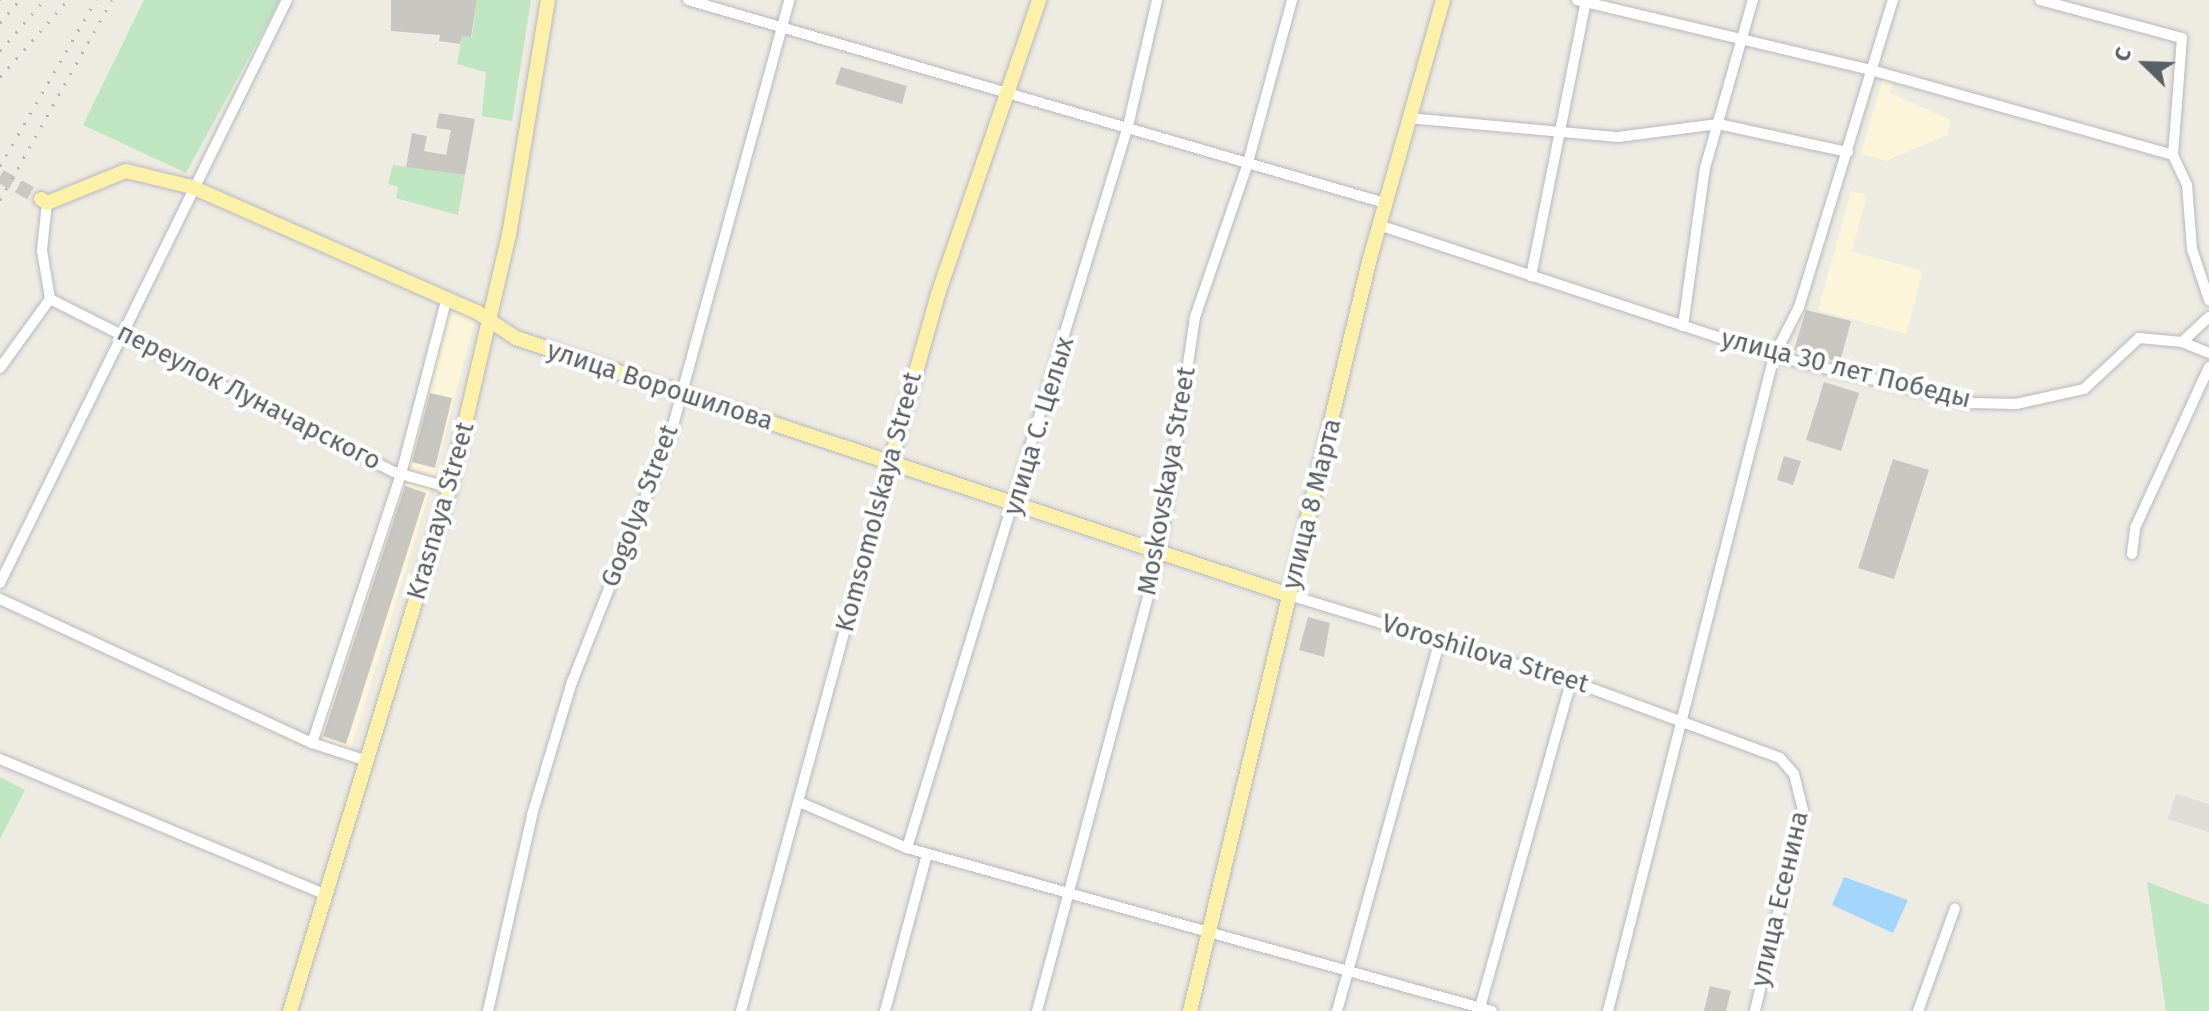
<!DOCTYPE html>
<meta charset="utf-8">
<style>
body{margin:0}
#map{position:relative;width:2209px;height:1011px;overflow:hidden;background:#eeebe3;font-family:"Fira Sans",sans-serif}
div>[style]{position:absolute}
.commercial>*{inset:0;background:#fdf5d9}
.industrial>*{inset:0;background:#dfddd8}
.green>*{inset:0;background:#c0e5c1}
.water>*{inset:0;background:#a4d5fc}
.building>*{inset:0;background:#c8c6c0}
.major-tunnel>*{height:14px;margin-top:-7px;transform-origin:0;background:repeating-linear-gradient(90deg,#c9c8c3 0 14px,transparent 0 21px)}
.roads{filter:drop-shadow(0 0 2px #b6b9bd) drop-shadow(0 0 2px #b6b9bd)}
.minor>*{height:10px;margin:-5px;padding:0 5px;transform-origin:5px;border-radius:5px;background:#fff}
.major>*{height:14px;margin:-7px;padding:0 7px;transform-origin:7px;border-radius:7px;background:#fdf0a9}
.rail>*{height:3px;margin-top:-1.5px;transform-origin:0;background:repeating-linear-gradient(90deg,#b2b3b3 0 2px,transparent 0 12px)}
span{translate:-50% -50%;white-space:nowrap;text-align:center;line-height:1.15;-webkit-text-stroke:8px #fff;paint-order:stroke}
.street-label{font-size:26px;color:#5b5f63}
.north{position:absolute;left:2105px;top:24px;width:80px;height:80px;-webkit-text-stroke:6px #fff;paint-order:stroke;rotate:293deg;font-size:22px;font-weight:700;line-height:32px;text-align:center;color:#5b5f63}
.north::after{content:'';display:block;margin:auto;width:28px;height:36px;background:#5b5f63;clip-path:polygon(50% 0,100% 100%,50% 72%,0 100%)}
</style>
<div id="map">
<div class="commercial">
<div style="clip-path:polygon(1883px 79px,1893px 82px,1890px 93px,1951px 120px,1947px 135px,1886px 161px,1861px 154px)"></div>
<div style="clip-path:polygon(1851px 191px,1867px 195px,1852px 251px,1923px 271px,1906px 334px,1818px 310px)"></div>
<div style="clip-path:polygon(447px 298px,477px 312px,432px 484px,349px 755px,312px 743px,401px 474px)"></div>
</div>
<div class="industrial">
<div style="clip-path:polygon(2176px 794px,2209px 804px,2209px 832px,2168px 819px)"></div>
</div>
<div class="green">
<div style="clip-path:polygon(144px 0,280px 0,186px 173px,83px 125px)"></div>
<div style="clip-path:polygon(477px 0,531px 0,512px 121px,482px 116px,486px 72px,457px 64px,462px 36px,472px 37px)"></div>
<div style="clip-path:polygon(393px 165px,465px 175px,458px 215px,396px 198px,398px 187px,388px 184px)"></div>
<div style="clip-path:polygon(0 777px,25px 790px,0 839px)"></div>
<div style="clip-path:polygon(2147px 882px,2209px 905px,2209px 1011px,2166px 1011px)"></div>
</div>
<div class="water">
<div style="clip-path:polygon(1844px 877px,1908px 900px,1893px 933px,1832px 905px)"></div>
</div>
<div class="building">
<div style="clip-path:polygon(391px 0,477px 0,471px 37px,462px 36px,460px 44px,439px 41px,440px 35px,391px 31px)"></div>
<div style="clip-path:polygon(841px 67px,907px 86px,902px 104px,835px 84px)"></div>
<div style="clip-path:polygon(439px 113px,475px 119px,465px 175px,406px 167px,412px 133px,427px 136px,424px 151px,446px 155px,451px 130px,436px 128px)"></div>
<div style="clip-path:polygon(1806px 310px,1851px 321px,1840px 362px,1794px 350px)"></div>
<div style="clip-path:polygon(1824px 382px,1859px 393px,1841px 451px,1806px 440px)"></div>
<div style="clip-path:polygon(430px 393px,452px 398px,435px 468px,412px 462px)"></div>
<div style="clip-path:polygon(1784px 456px,1801px 461px,1793px 485px,1777px 480px)"></div>
<div style="clip-path:polygon(1893px 459px,1929px 470px,1894px 579px,1858px 568px)"></div>
<div style="clip-path:polygon(405px 486px,426px 493px,346px 744px,323px 736px)"></div>
<div style="clip-path:polygon(1308px 617px,1330px 623px,1324px 657px,1299px 650px)"></div>
<div style="clip-path:polygon(1710px 986px,1731px 991px,1726px 1011px,1704px 1011px)"></div>
</div>
<div class="major-tunnel">
<div style="left:0;top:176px;width:47px;rotate:29.3deg"></div>
</div>
<div class="roads">
<div class="minor">
<div style="left:688px;top:0;width:726px;rotate:16.24deg"></div>
<div style="left:1577px;top:0;width:302px;rotate:13.4deg"></div>
<div style="left:1871px;top:70px;width:314px;rotate:15.7deg"></div>
<div style="left:2040px;top:0;width:147px;rotate:15deg"></div>
<div style="left:2182px;top:38px;width:117px;rotate:94.4deg"></div>
<div style="left:2173px;top:155px;width:33px;rotate:65deg"></div>
<div style="left:2187px;top:185px;width:64px;rotate:85.5deg"></div>
<div style="left:2192px;top:249px;width:54px;rotate:71.6deg"></div>
<div style="left:1408px;top:118px;width:211px;rotate:5.2deg"></div>
<div style="left:1618px;top:137px;width:101px;rotate:-7.4deg"></div>
<div style="left:1718px;top:124px;width:133px;rotate:12.2deg"></div>
<div style="left:1379px;top:225px;width:416px;rotate:18.3deg"></div>
<div style="left:1774px;top:356px;width:204px;rotate:13.4deg"></div>
<div style="left:1972px;top:403px;width:44px;rotate:1.3deg"></div>
<div style="left:2016px;top:404px;width:70px;rotate:-12.4deg"></div>
<div style="left:2084px;top:389px;width:75px;rotate:-42.8deg"></div>
<div style="left:2139px;top:338px;width:43px;rotate:5.3deg"></div>
<div style="left:2182px;top:342px;width:29px;rotate:22deg"></div>
<div style="left:1531px;top:276px;width:281px;rotate:-78.7deg"></div>
<div style="left:50px;top:299px;width:385px;rotate:26.7deg"></div>
<div style="left:394px;top:472px;width:58px;rotate:15.9deg"></div>
<div style="left:1683px;top:326px;width:160px;rotate:-82.1deg"></div>
<div style="left:1705px;top:168px;width:175px;rotate:-74.1deg"></div>
<div style="left:2182px;top:342px;width:37px;rotate:-43deg"></div>
<div style="left:0;top:368px;width:85px;rotate:-54.1deg"></div>
<div style="left:50px;top:299px;width:50px;rotate:-99.3deg"></div>
<div style="left:42px;top:250px;width:47px;rotate:-83.9deg"></div>
<div style="left:2132px;top:554px;width:26px;rotate:-83deg"></div>
<div style="left:2135px;top:528px;width:177px;rotate:-65.3deg"></div>
<div style="left:0;top:583px;width:650px;rotate:-63.79deg"></div>
<div style="left:1289px;top:595px;width:295px;rotate:17deg"></div>
<div style="left:1571px;top:681px;width:223px;rotate:20.2deg"></div>
<div style="left:1780px;top:758px;width:21px;rotate:49deg"></div>
<div style="left:1794px;top:774px;width:36px;rotate:76deg"></div>
<div style="left:1803px;top:809px;width:208px;rotate:103.4deg"></div>
<div style="left:0;top:599px;width:344px;rotate:24.8deg"></div>
<div style="left:312px;top:743px;width:58px;rotate:18.1deg"></div>
<div style="left:312px;top:743px;width:283px;rotate:-71.7deg"></div>
<div style="left:401px;top:474px;width:182px;rotate:-75.4deg"></div>
<div style="left:0;top:759px;width:353px;rotate:22.6deg"></div>
<div style="left:799px;top:802px;width:117px;rotate:23.1deg"></div>
<div style="left:907px;top:848px;width:607px;rotate:15.57deg"></div>
<div style="left:907px;top:848px;width:755px;rotate:-72.98deg"></div>
<div style="left:1128px;top:126px;width:129px;rotate:-77deg"></div>
<div style="left:488px;top:1011px;width:201px;rotate:-77.3deg"></div>
<div style="left:532px;top:815px;width:139px;rotate:-73.3deg"></div>
<div style="left:572px;top:682px;width:272px;rotate:-68.4deg"></div>
<div style="left:672px;top:429px;width:445px;rotate:-74.7deg"></div>
<div style="left:741px;top:1011px;width:567px;rotate:-74.76deg"></div>
<div style="left:885px;top:1011px;width:163px;rotate:-75deg"></div>
<div style="left:1037px;top:1011px;width:476px;rotate:-75deg"></div>
<div style="left:1160px;top:551px;width:237px;rotate:-81.5deg"></div>
<div style="left:1195px;top:317px;width:160px;rotate:-71deg"></div>
<div style="left:1247px;top:166px;width:172px;rotate:-74.8deg"></div>
<div style="left:1337px;top:1011px;width:386px;rotate:-74.5deg"></div>
<div style="left:1479px;top:1011px;width:343px;rotate:-74.4deg"></div>
<div style="left:1608px;top:1011px;width:676px;rotate:-75.78deg"></div>
<div style="left:1774px;top:356px;width:55px;rotate:-63deg"></div>
<div style="left:1799px;top:307px;width:321px;rotate:-73deg"></div>
<div style="left:1918px;top:1011px;width:109px;rotate:-70.2deg"></div>
</div>
<div class="major">
<div style="left:41px;top:199px;width:7px;rotate:34deg"></div>
<div style="left:47px;top:203px;width:85px;rotate:-22.1deg"></div>
<div style="left:126px;top:171px;width:68px;rotate:13.6deg"></div>
<div style="left:192px;top:187px;width:311px;rotate:23.7deg"></div>
<div style="left:477px;top:312px;width:47px;rotate:33.7deg"></div>
<div style="left:516px;top:338px;width:815px;rotate:18.39deg"></div>
<div style="left:890px;top:464px;width:177px;rotate:-74.2deg"></div>
<div style="left:938px;top:294px;width:311px;rotate:-71deg"></div>
<div style="left:290px;top:1011px;width:547px;rotate:-72.99deg"></div>
<div style="left:450px;top:488px;width:260px;rotate:-76.9deg"></div>
<div style="left:509px;top:235px;width:238px;rotate:-80.6deg"></div>
<div style="left:1190px;top:1011px;width:774px;rotate:-76.56deg"></div>
<div style="left:1370px;top:258px;width:268px;rotate:-74.2deg"></div>
</div>
</div>
<div class="rail">
<div style="left:0;top:1px;width:1px;rotate:-90deg"></div>
<div style="left:0;top:23px;width:30px;rotate:-50deg"></div>
<div style="left:0;top:51px;width:67px;rotate:-49.2deg"></div>
<div style="left:0;top:77px;width:103px;rotate:-48.6deg"></div>
<div style="left:0;top:166px;width:192px;rotate:-60deg"></div>
<div style="left:0;top:200px;width:229px;rotate:-60.8deg"></div>
</div>
<div class="street-label">
<span style="left:1846px;top:369px;rotate:14deg">улица 30 лет Победы</span>
<span style="left:660px;top:386px;rotate:18deg">улица Ворошилова</span>
<span style="left:249px;top:397px;rotate:27deg">переулок Луначарского</span>
<span style="left:1039px;top:426px;rotate:-73deg">улица С. Целых</span>
<span style="left:1167px;top:481px;rotate:-80deg">Moskovskaya Street</span>
<span style="left:879px;top:502px;rotate:-75deg">Komsomolskaya Street</span>
<span style="left:1312px;top:504px;rotate:-76deg">улица 8 Марта</span>
<span style="left:640px;top:506px;rotate:-69deg">Gogolya Street</span>
<span style="left:441px;top:511px;rotate:-74deg">Krasnaya Street</span>
<span style="left:1485px;top:654px;rotate:17deg">Voroshilova Street</span>
<span style="left:1780px;top:899px;rotate:-77deg">улица Есенина</span>
</div>
<div class="north">С</div>
</div>
